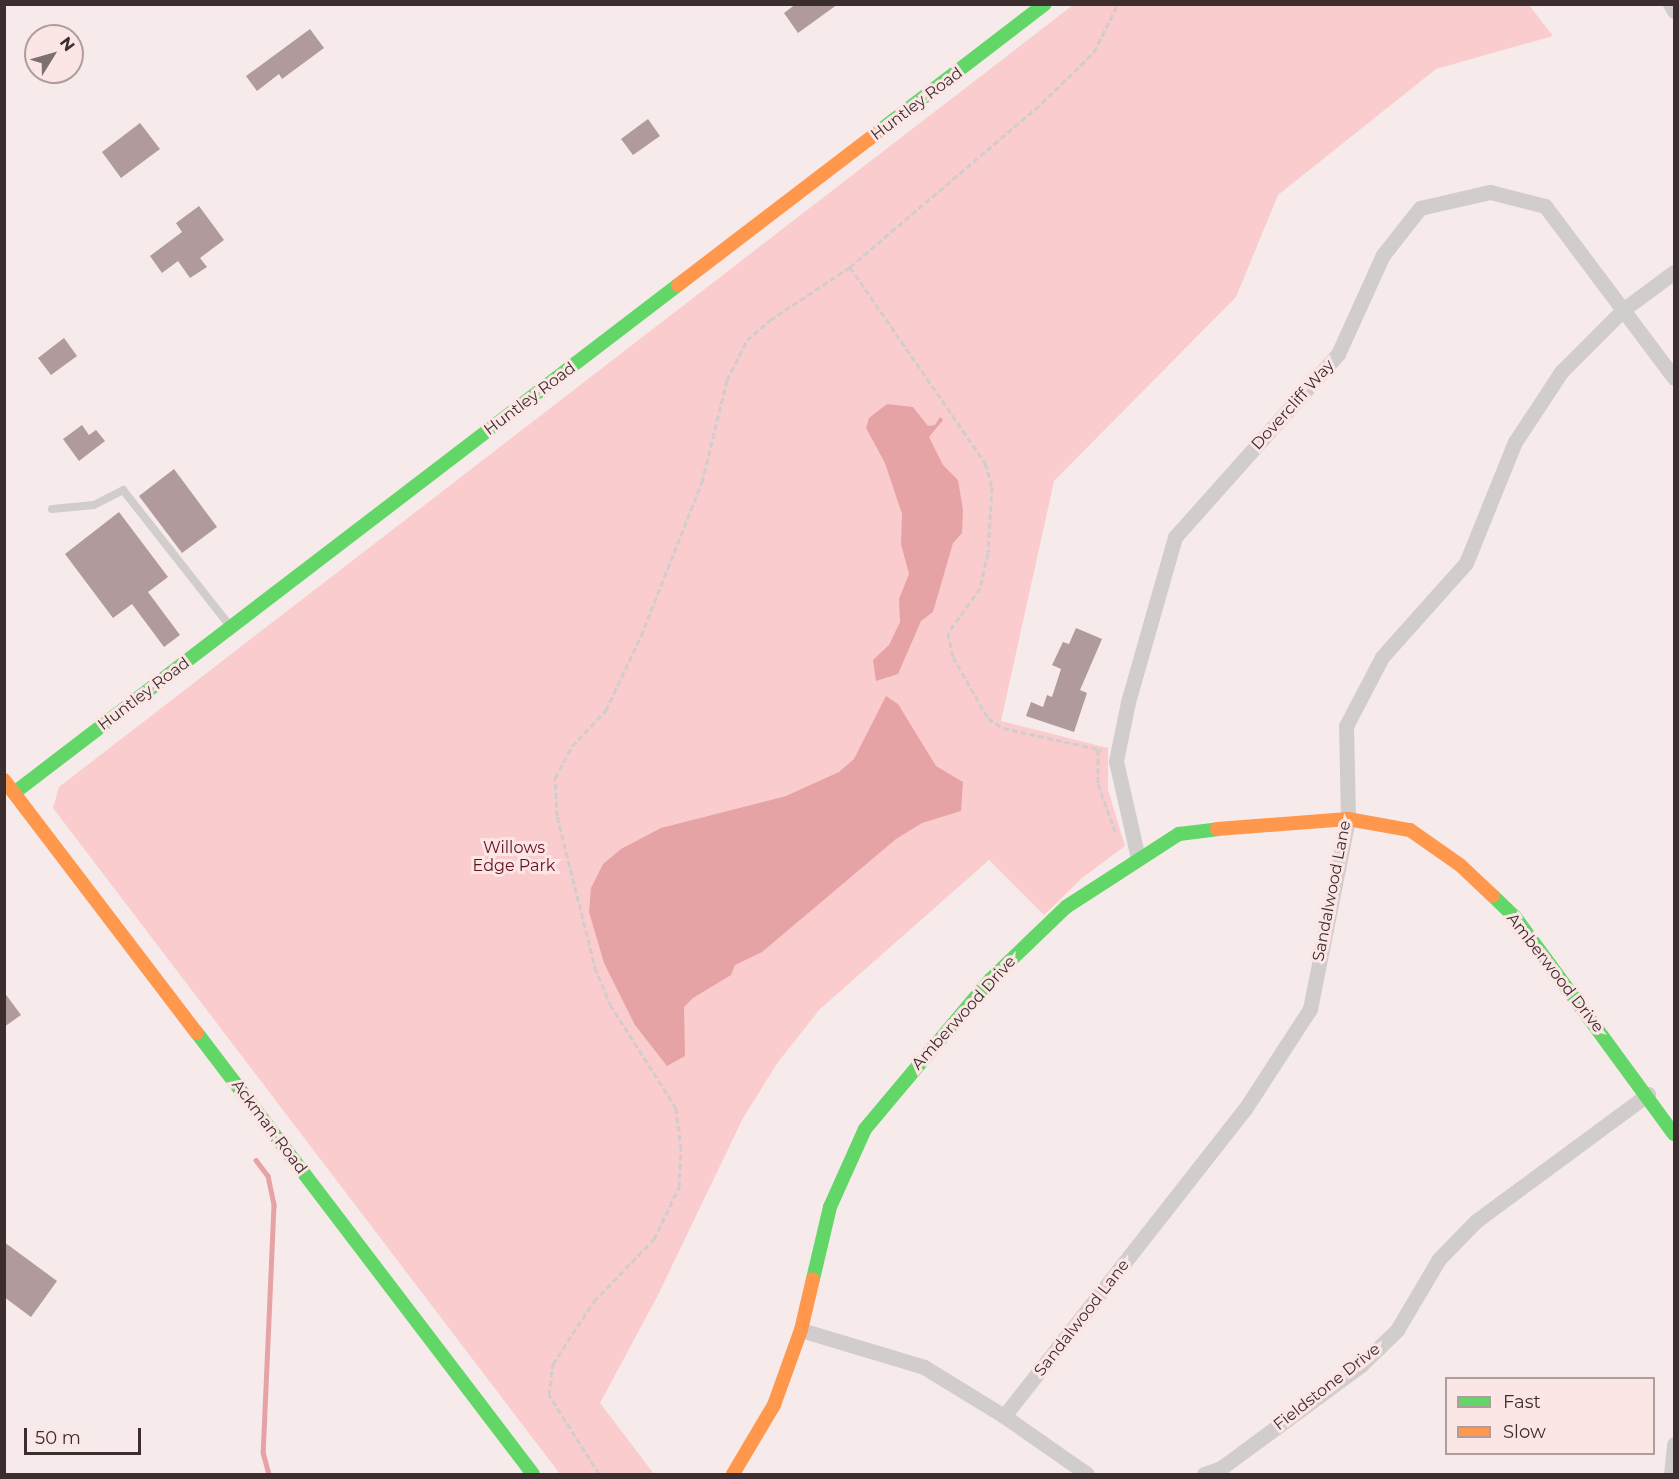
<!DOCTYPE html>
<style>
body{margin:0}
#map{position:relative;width:1679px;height:1479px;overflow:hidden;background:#f7eaea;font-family:Montserrat,sans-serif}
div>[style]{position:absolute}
.green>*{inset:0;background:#facccd}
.water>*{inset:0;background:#e6a3a5}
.stream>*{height:4.5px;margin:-2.25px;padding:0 2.25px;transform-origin:2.25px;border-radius:2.25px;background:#e6a3a5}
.building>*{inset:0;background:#b09a9b}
.path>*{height:3px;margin-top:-1.5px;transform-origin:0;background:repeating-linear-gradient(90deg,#d2cdcd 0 6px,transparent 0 9px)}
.lane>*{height:8px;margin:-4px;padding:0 4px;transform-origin:4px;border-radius:4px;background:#d1cdcd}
.street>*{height:15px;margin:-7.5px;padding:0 7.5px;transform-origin:7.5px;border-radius:7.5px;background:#d1cdcd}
.fast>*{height:14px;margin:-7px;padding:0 7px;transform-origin:7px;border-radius:7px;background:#63d668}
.slow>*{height:14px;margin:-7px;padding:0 7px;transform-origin:7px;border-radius:7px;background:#ff974d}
span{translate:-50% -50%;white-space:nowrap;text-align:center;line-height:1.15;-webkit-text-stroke:6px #fce5e5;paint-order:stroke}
.street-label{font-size:16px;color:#3c2e2e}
.park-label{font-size:16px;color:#63111f}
.frame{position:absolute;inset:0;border:6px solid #3c2e2e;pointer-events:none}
.legend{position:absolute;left:1445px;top:1377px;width:210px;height:78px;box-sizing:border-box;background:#fce5e5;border:2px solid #af9c9c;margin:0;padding:8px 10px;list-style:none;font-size:18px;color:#3c2e2e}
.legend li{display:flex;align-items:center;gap:12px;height:30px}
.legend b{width:30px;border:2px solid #af9c9c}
.north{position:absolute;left:24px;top:24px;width:60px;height:60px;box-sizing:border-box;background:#fce5e5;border:2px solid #af9c9c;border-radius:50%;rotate:53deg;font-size:16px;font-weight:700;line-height:24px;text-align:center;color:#3c2e2e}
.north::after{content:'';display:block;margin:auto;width:21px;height:27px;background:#7d7070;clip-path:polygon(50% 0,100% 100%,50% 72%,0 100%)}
.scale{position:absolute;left:24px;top:1428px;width:117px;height:27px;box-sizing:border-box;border:3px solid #3c2e2e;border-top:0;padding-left:8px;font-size:18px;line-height:21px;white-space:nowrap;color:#3c2e2e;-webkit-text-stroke:4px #fce5e5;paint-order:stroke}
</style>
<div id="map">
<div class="green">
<div style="clip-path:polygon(1073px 5px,1529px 5px,1553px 36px,1436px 69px,1278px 195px,1236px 297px,1054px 481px,1001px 721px,1108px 748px,1108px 790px,1125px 846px,1082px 878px,1044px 915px,989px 860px,820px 1009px,778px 1062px,743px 1118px,658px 1295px,600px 1403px,654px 1474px,560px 1474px,53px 808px,59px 787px)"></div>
</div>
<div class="water">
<div style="clip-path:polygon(887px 404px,913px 407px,928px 426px,935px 425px,940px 417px,943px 420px,929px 437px,943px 465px,958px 480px,963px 510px,962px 533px,953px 543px,933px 612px,921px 621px,898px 674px,876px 681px,873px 660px,889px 645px,900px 622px,899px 599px,909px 574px,901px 544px,902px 514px,885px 463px,866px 428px,869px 418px)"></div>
<div style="clip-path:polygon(886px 696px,898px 704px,936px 766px,963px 782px,961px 811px,922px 823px,896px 839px,762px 952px,735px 965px,731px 975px,693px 998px,684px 1007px,685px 1056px,667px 1066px,635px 1025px,604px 963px,589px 912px,591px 888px,603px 864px,621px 849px,661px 828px,786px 796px,839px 772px,854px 759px)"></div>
</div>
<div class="stream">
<div style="left:256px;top:1160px;width:20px;rotate:53deg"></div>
<div style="left:268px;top:1176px;width:30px;rotate:78deg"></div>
<div style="left:274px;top:1205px;width:247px;rotate:92.5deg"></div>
<div style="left:263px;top:1452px;width:23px;rotate:75deg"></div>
</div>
<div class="building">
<div style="clip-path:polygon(796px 4px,838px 4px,798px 33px,784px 13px)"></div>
<div style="clip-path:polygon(310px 29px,324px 48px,282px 79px,279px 74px,257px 91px,246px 76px)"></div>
<div style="clip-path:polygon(648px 119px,660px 136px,633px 155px,621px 139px)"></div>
<div style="clip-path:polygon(140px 123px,160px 149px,121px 178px,102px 152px)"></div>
<div style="clip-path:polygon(199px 206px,224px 240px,200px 258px,207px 267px,190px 278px,178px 261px,162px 273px,150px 256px,182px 232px,176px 223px)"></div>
<div style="clip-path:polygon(64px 338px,77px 356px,51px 375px,38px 358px)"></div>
<div style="clip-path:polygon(82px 425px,89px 435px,96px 430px,105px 441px,79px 461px,63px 439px)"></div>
<div style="clip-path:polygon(174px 469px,217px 527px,182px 553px,139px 496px)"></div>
<div style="clip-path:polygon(119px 512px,168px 577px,148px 592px,180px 635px,164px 647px,132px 604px,113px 618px,65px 554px)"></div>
<div style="clip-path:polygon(1076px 628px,1102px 639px,1080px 690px,1087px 693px,1074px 732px,1026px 716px,1031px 702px,1043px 707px,1047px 695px,1052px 697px,1061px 669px,1052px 665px,1063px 642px,1069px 644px)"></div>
<div style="clip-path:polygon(4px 992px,21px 1015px,4px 1027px)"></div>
<div style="clip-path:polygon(4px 1242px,57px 1281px,31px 1317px,4px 1297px)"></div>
</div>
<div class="path">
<div style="left:850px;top:267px;width:238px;rotate:55.4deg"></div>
<div style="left:985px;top:463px;width:25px;rotate:74deg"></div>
<div style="left:992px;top:487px;width:66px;rotate:93.5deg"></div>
<div style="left:988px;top:553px;width:36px;rotate:103deg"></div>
<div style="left:980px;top:588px;width:55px;rotate:125.4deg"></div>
<div style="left:948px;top:633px;width:25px;rotate:78deg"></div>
<div style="left:953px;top:657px;width:70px;rotate:60.2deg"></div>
<div style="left:988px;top:718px;width:18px;rotate:34deg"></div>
<div style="left:1003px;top:728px;width:101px;rotate:12.5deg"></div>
<div style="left:1098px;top:749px;width:35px;rotate:90deg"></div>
<div style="left:1098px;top:784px;width:53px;rotate:70.2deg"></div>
<div style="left:599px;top:1474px;width:93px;rotate:-122.3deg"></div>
<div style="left:549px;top:1395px;width:31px;rotate:-83deg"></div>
<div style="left:553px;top:1364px;width:75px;rotate:-56.9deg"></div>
<div style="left:594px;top:1301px;width:86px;rotate:-45.9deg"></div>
<div style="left:654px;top:1239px;width:58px;rotate:-64.3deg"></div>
<div style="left:679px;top:1187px;width:38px;rotate:-87deg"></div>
<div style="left:681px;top:1149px;width:41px;rotate:-97deg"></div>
<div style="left:676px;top:1108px;width:121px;rotate:-122.5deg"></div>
<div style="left:611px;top:1006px;width:38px;rotate:-113deg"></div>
<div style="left:596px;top:971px;width:160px;rotate:-104.1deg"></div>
<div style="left:557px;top:816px;width:38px;rotate:-93deg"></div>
<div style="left:555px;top:778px;width:36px;rotate:-62deg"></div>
<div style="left:572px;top:746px;width:50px;rotate:-46.6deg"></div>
<div style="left:606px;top:710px;width:82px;rotate:-64.7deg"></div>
<div style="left:641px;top:636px;width:166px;rotate:-68.4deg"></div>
<div style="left:702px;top:482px;width:105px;rotate:-76.2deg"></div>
<div style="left:727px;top:380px;width:45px;rotate:-63.4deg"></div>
<div style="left:747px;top:340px;width:30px;rotate:-41deg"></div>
<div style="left:770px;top:320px;width:96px;rotate:-33.5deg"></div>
<div style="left:850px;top:267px;width:253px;rotate:-40.5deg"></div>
<div style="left:1042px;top:103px;width:73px;rotate:-44.4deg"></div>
<div style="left:1094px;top:52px;width:54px;rotate:-63.4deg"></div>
</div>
<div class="lane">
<div style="left:52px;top:509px;width:42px;rotate:-5.4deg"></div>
<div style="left:94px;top:505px;width:33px;rotate:-27deg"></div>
<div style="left:123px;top:490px;width:173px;rotate:51.8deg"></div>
</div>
<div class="street">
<div style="left:1670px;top:4px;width:8px;rotate:60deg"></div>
<div style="left:1138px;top:858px;width:99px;rotate:-102.8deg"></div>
<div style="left:1116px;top:761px;width:60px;rotate:-78.5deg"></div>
<div style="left:1128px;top:702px;width:172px;rotate:-74.1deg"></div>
<div style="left:1175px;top:537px;width:245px;rotate:-48.3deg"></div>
<div style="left:1338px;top:354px;width:109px;rotate:-65.6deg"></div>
<div style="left:1383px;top:255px;width:60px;rotate:-51.8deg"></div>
<div style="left:1420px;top:208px;width:72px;rotate:-12.9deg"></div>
<div style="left:1490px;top:192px;width:57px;rotate:14.3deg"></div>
<div style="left:1545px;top:206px;width:215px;rotate:53.1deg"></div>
<div style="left:801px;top:1330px;width:128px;rotate:16.7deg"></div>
<div style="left:924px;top:1367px;width:94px;rotate:31.5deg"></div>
<div style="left:1004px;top:1416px;width:101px;rotate:34.9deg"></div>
<div style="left:1004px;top:1416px;width:390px;rotate:-51.9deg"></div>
<div style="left:1245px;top:1109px;width:119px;rotate:-57deg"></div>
<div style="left:1310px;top:1009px;width:194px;rotate:-78.7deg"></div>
<div style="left:1348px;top:819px;width:93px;rotate:-91.2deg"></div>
<div style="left:1346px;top:726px;width:78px;rotate:-62.4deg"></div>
<div style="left:1382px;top:657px;width:126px;rotate:-48.2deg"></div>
<div style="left:1466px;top:563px;width:131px;rotate:-68deg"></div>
<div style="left:1515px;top:442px;width:84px;rotate:-56.7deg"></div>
<div style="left:1561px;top:372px;width:89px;rotate:-45deg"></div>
<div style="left:1624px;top:309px;width:62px;rotate:-36.5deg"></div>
<div style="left:1204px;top:1474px;width:18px;rotate:-19deg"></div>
<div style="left:1221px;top:1468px;width:174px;rotate:-36.3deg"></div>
<div style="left:1361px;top:1365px;width:50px;rotate:-44.2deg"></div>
<div style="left:1397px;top:1330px;width:82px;rotate:-59.4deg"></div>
<div style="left:1439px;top:1259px;width:53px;rotate:-45.8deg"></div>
<div style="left:1476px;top:1221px;width:214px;rotate:-36.4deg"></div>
<div style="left:1671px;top:1474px;width:30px;rotate:-84deg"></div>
</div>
<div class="fast">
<div style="left:878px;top:132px;width:210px;rotate:-37.5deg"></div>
<div style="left:14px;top:793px;width:836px;rotate:-37.42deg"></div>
<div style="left:1493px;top:896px;width:30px;rotate:44deg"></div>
<div style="left:1515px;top:917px;width:269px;rotate:53.8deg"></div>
<div style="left:197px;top:1033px;width:554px;rotate:52.7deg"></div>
<div style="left:813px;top:1279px;width:74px;rotate:-76.7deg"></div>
<div style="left:830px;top:1207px;width:85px;rotate:-65.8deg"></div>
<div style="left:865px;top:1129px;width:196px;rotate:-50deg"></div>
<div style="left:991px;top:979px;width:104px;rotate:-43.8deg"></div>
<div style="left:1066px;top:907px;width:135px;rotate:-32.9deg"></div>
<div style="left:1179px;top:834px;width:38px;rotate:-7deg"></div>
</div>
<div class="slow">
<div style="left:678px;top:285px;width:252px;rotate:-37.4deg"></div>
<div style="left:4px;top:780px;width:318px;rotate:52.7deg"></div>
<div style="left:1217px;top:829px;width:131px;rotate:-4.4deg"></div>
<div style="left:1348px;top:819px;width:63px;rotate:10.1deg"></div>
<div style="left:1410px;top:830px;width:61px;rotate:35deg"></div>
<div style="left:1460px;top:865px;width:45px;rotate:43.2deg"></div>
<div style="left:733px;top:1474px;width:80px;rotate:-59.3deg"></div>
<div style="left:774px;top:1405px;width:80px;rotate:-70.2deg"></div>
<div style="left:801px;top:1330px;width:52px;rotate:-76.8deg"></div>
</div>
<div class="street-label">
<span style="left:917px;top:104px;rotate:-37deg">Huntley Road</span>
<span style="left:530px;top:399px;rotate:-37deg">Huntley Road</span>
<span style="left:1293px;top:405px;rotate:-48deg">Dovercliff Way</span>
<span style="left:144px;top:694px;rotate:-37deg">Huntley Road</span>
<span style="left:1332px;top:891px;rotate:-79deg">Sandalwood Lane</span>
<span style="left:1555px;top:973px;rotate:52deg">Amberwood Drive</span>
<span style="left:964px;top:1013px;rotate:-48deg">Amberwood Drive</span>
<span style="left:269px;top:1127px;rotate:53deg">Ackman Road</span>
<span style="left:1082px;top:1318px;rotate:-52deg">Sandalwood Lane</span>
<span style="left:1327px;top:1387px;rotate:-38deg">Fieldstone Drive</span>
</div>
<div class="park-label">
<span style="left:514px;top:857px">Willows<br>Edge Park</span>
</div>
<div class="frame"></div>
<ul class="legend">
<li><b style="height:8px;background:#63d668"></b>Fast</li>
<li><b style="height:8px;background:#ff974d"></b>Slow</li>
</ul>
<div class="north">N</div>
<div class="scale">50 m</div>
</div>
